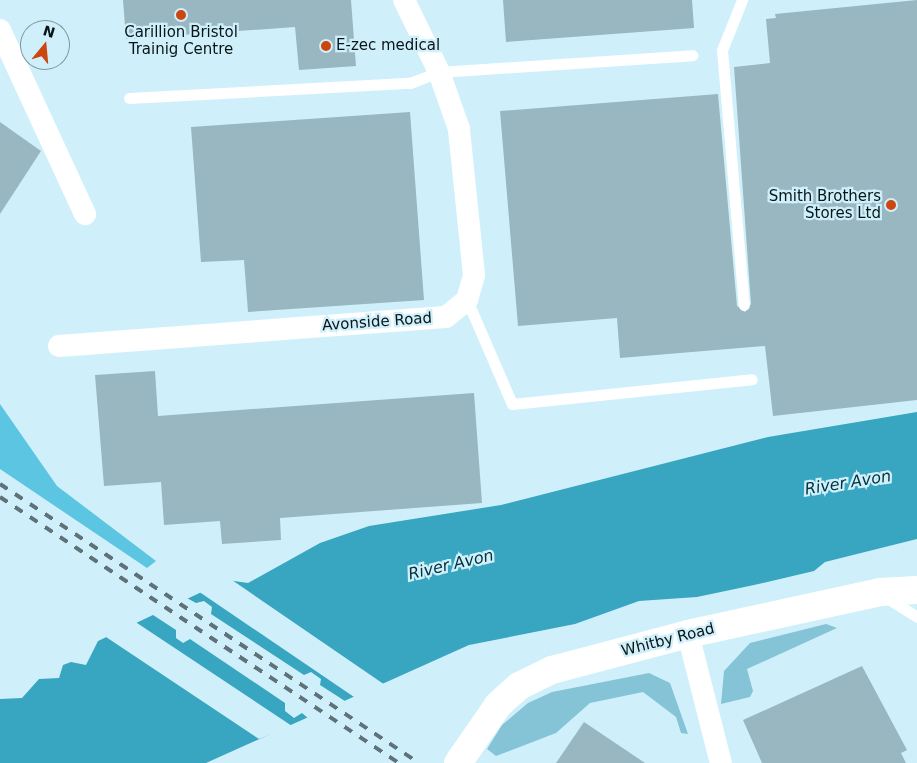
<!DOCTYPE html>
<style>
body{margin:0}
#map{position:relative;width:917px;height:763px;overflow:hidden;background:#cff0fa;font-family:"DejaVu Sans",sans-serif}
div>[style]{position:absolute}
.green>*{inset:0;background:#85c4d6}
.forest>*{inset:0;background:#5cc5e1}
.water>*{inset:0;background:#38a5c1}
.pier>*{inset:0;background:#cff0fa}
.building>*{inset:0;background:#98b7c0}
.service>*{height:11px;margin:-5.5px;padding:0 5.5px;transform-origin:5.5px;border-radius:5.5px;background:#fff}
.minor>*{height:22px;margin:-11px;padding:0 11px;transform-origin:11px;border-radius:11px;background:#fff}
.tertiary>*{height:28px;margin:-14px;padding:0 14px;transform-origin:14px;border-radius:14px;background:#fff}
.rail>*{height:4px;margin-top:-2px;transform-origin:0;background:repeating-linear-gradient(90deg,#5e7379 0 9px,transparent 0 18px)}
.dots>*{width:14px;height:14px;translate:-50% -50%;box-sizing:border-box;border:2px solid #cff0fa;border-radius:50%}
span{translate:-50% -50%;white-space:nowrap;text-align:center;line-height:1.15;-webkit-text-stroke:4.5px #cff0fa;paint-order:stroke}
.poi-label{font-size:15px;color:#091518}
.left{translate:0 -50%;text-align:left}
.right{translate:-100% -50%;text-align:right}
.street-label{font-size:15px;color:#091518}
.water-label{font-size:16px;color:#00333f;font-style:italic}
.north{position:absolute;left:20px;top:20px;width:50px;height:50px;box-sizing:border-box;background:#cff0fa;border:1px solid #8098a0;border-radius:50%;rotate:17deg;font-size:14px;font-weight:700;line-height:20px;text-align:center;color:#091518}
.north::after{content:'';display:block;margin:auto;width:18px;height:22px;background:#cd4610;clip-path:polygon(50% 0,100% 100%,50% 72%,0 100%)}
</style>
<div id="map">
<div class="green">
<div style="clip-path:polygon(826px 624px,837px 628px,747px 669px,753px 691px,750px 697px,721px 704px,724px 671px,750px 643px)"></div>
<div style="clip-path:polygon(649px 673px,670px 683px,688px 734px,681px 733px,676px 717px,643px 692px,590px 703px,556px 733px,496px 756px,487px 749px,502px 725px,528px 703px,552px 692px)"></div>
</div>
<div class="forest">
<div style="clip-path:polygon(0 404px,57px 486px,156px 561px,147px 568px,0 469px)"></div>
</div>
<div class="water">
<div style="clip-path:polygon(917px 412px,917px 539px,825px 562px,814px 571px,754px 585px,697px 597px,639px 601px,575px 624px,469px 645px,206px 763px,0 763px,0 699px,22px 698px,39px 679px,59px 678px,63px 665px,71px 662px,86px 665px,98px 641px,227px 580px,248px 583px,320px 543px,369px 526px,501px 505px,768px 437px)"></div>
</div>
<div class="pier">
<div style="clip-path:polygon(229px 578px,388px 687px,357px 699px,198px 591px)"></div>
<div style="clip-path:polygon(185px 597px,196px 603px,204px 601px,212px 607px,211px 614px,304px 675px,311px 672px,321px 679px,320px 685px,348px 703px,309px 719px,302px 713px,294px 718px,285px 711px,285px 703px,190px 639px,183px 643px,176px 638px,176px 630px,150px 613px)"></div>
<div style="clip-path:polygon(134px 621px,292px 726px,259px 739px,103px 635px)"></div>
</div>
<div class="building">
<div style="clip-path:polygon(123px 0,351px 0,356px 66px,299px 70px,295px 27px,126px 39px)"></div>
<div style="clip-path:polygon(503px 0,692px 0,694px 28px,506px 42px)"></div>
<div style="clip-path:polygon(917px 0,917px 400px,773px 416px,765px 346px,620px 358px,617px 318px,518px 326px,500px 111px,718px 94px,737px 306px,745px 312px,751px 304px,734px 67px,770px 63px,766px 19px,776px 18px,775px 14px)"></div>
<div style="clip-path:polygon(410px 112px,424px 300px,248px 312px,244px 260px,201px 262px,191px 127px)"></div>
<div style="clip-path:polygon(0 122px,41px 151px,0 214px)"></div>
<div style="clip-path:polygon(155px 371px,158px 416px,474px 393px,482px 503px,280px 518px,281px 540px,222px 544px,220px 521px,164px 525px,161px 482px,104px 486px,95px 375px)"></div>
<div style="clip-path:polygon(862px 666px,907px 750px,901px 753px,906px 763px,762px 763px,743px 720px)"></div>
<div style="clip-path:polygon(584px 722px,645px 763px,556px 763px)"></div>
</div>
<div class="service">
<div style="left:742px;top:0;width:54px;rotate:111.8deg"></div>
<div style="left:722px;top:50px;width:256px;rotate:85.1deg"></div>
<div style="left:129px;top:98px;width:281px;rotate:-3.1deg"></div>
<div style="left:410px;top:83px;width:31px;rotate:-21deg"></div>
<div style="left:439px;top:72px;width:254px;rotate:-3.8deg"></div>
<div style="left:467px;top:300px;width:113px;rotate:66.6deg"></div>
<div style="left:512px;top:404px;width:241px;rotate:-5.9deg"></div>
<div style="left:887px;top:598px;width:36px;rotate:32deg"></div>
</div>
<div class="minor">
<div style="left:0;top:30px;width:203px;rotate:65.2deg"></div>
<div style="left:59px;top:346px;width:388px;rotate:-4.3deg"></div>
<div style="left:446px;top:317px;width:27px;rotate:-39deg"></div>
<div style="left:467px;top:300px;width:26px;rotate:-74deg"></div>
<div style="left:474px;top:275px;width:147px;rotate:-95.9deg"></div>
<div style="left:459px;top:129px;width:60px;rotate:-109.3deg"></div>
<div style="left:439px;top:72px;width:80px;rotate:-115.9deg"></div>
<div style="left:688px;top:634px;width:133px;rotate:75.7deg"></div>
</div>
<div class="tertiary">
<div style="left:458px;top:763px;width:70px;rotate:-55.4deg"></div>
<div style="left:498px;top:705px;width:28px;rotate:-42deg"></div>
<div style="left:519px;top:686px;width:37px;rotate:-26deg"></div>
<div style="left:552px;top:670px;width:141px;rotate:-14.8deg"></div>
<div style="left:688px;top:634px;width:197px;rotate:-12.3deg"></div>
<div style="left:880px;top:592px;width:37px;rotate:-3deg"></div>
</div>
<div class="rail">
<div style="left:0;top:484px;width:503px;rotate:33.66deg"></div>
<div style="left:0;top:497px;width:480px;rotate:33.7deg"></div>
</div>
<div class="dots">
<div style="left:181px;top:15px;background:#cd4610"></div>
<div style="left:326px;top:46px;background:#cd4610"></div>
<div style="left:891px;top:205px;background:#cd4610"></div>
</div>
<div class="poi-label">
<span style="left:181px;top:41px">Carillion Bristol<br>Trainig Centre</span>
<span class="left" style="left:336px;top:46px">E-zec medical</span>
<span class="right" style="left:881px;top:205px">Smith Brothers<br>Stores Ltd</span>
</div>
<div class="street-label">
<span style="left:377px;top:322px;rotate:-4deg">Avonside Road</span>
<span style="left:668px;top:640px;rotate:-14deg">Whitby Road</span>
</div>
<div class="water-label">
<span style="left:848px;top:483px;rotate:-9deg">River Avon</span>
<span style="left:451px;top:565px;rotate:-13deg">River Avon</span>
</div>
<div class="north">N</div>
</div>
